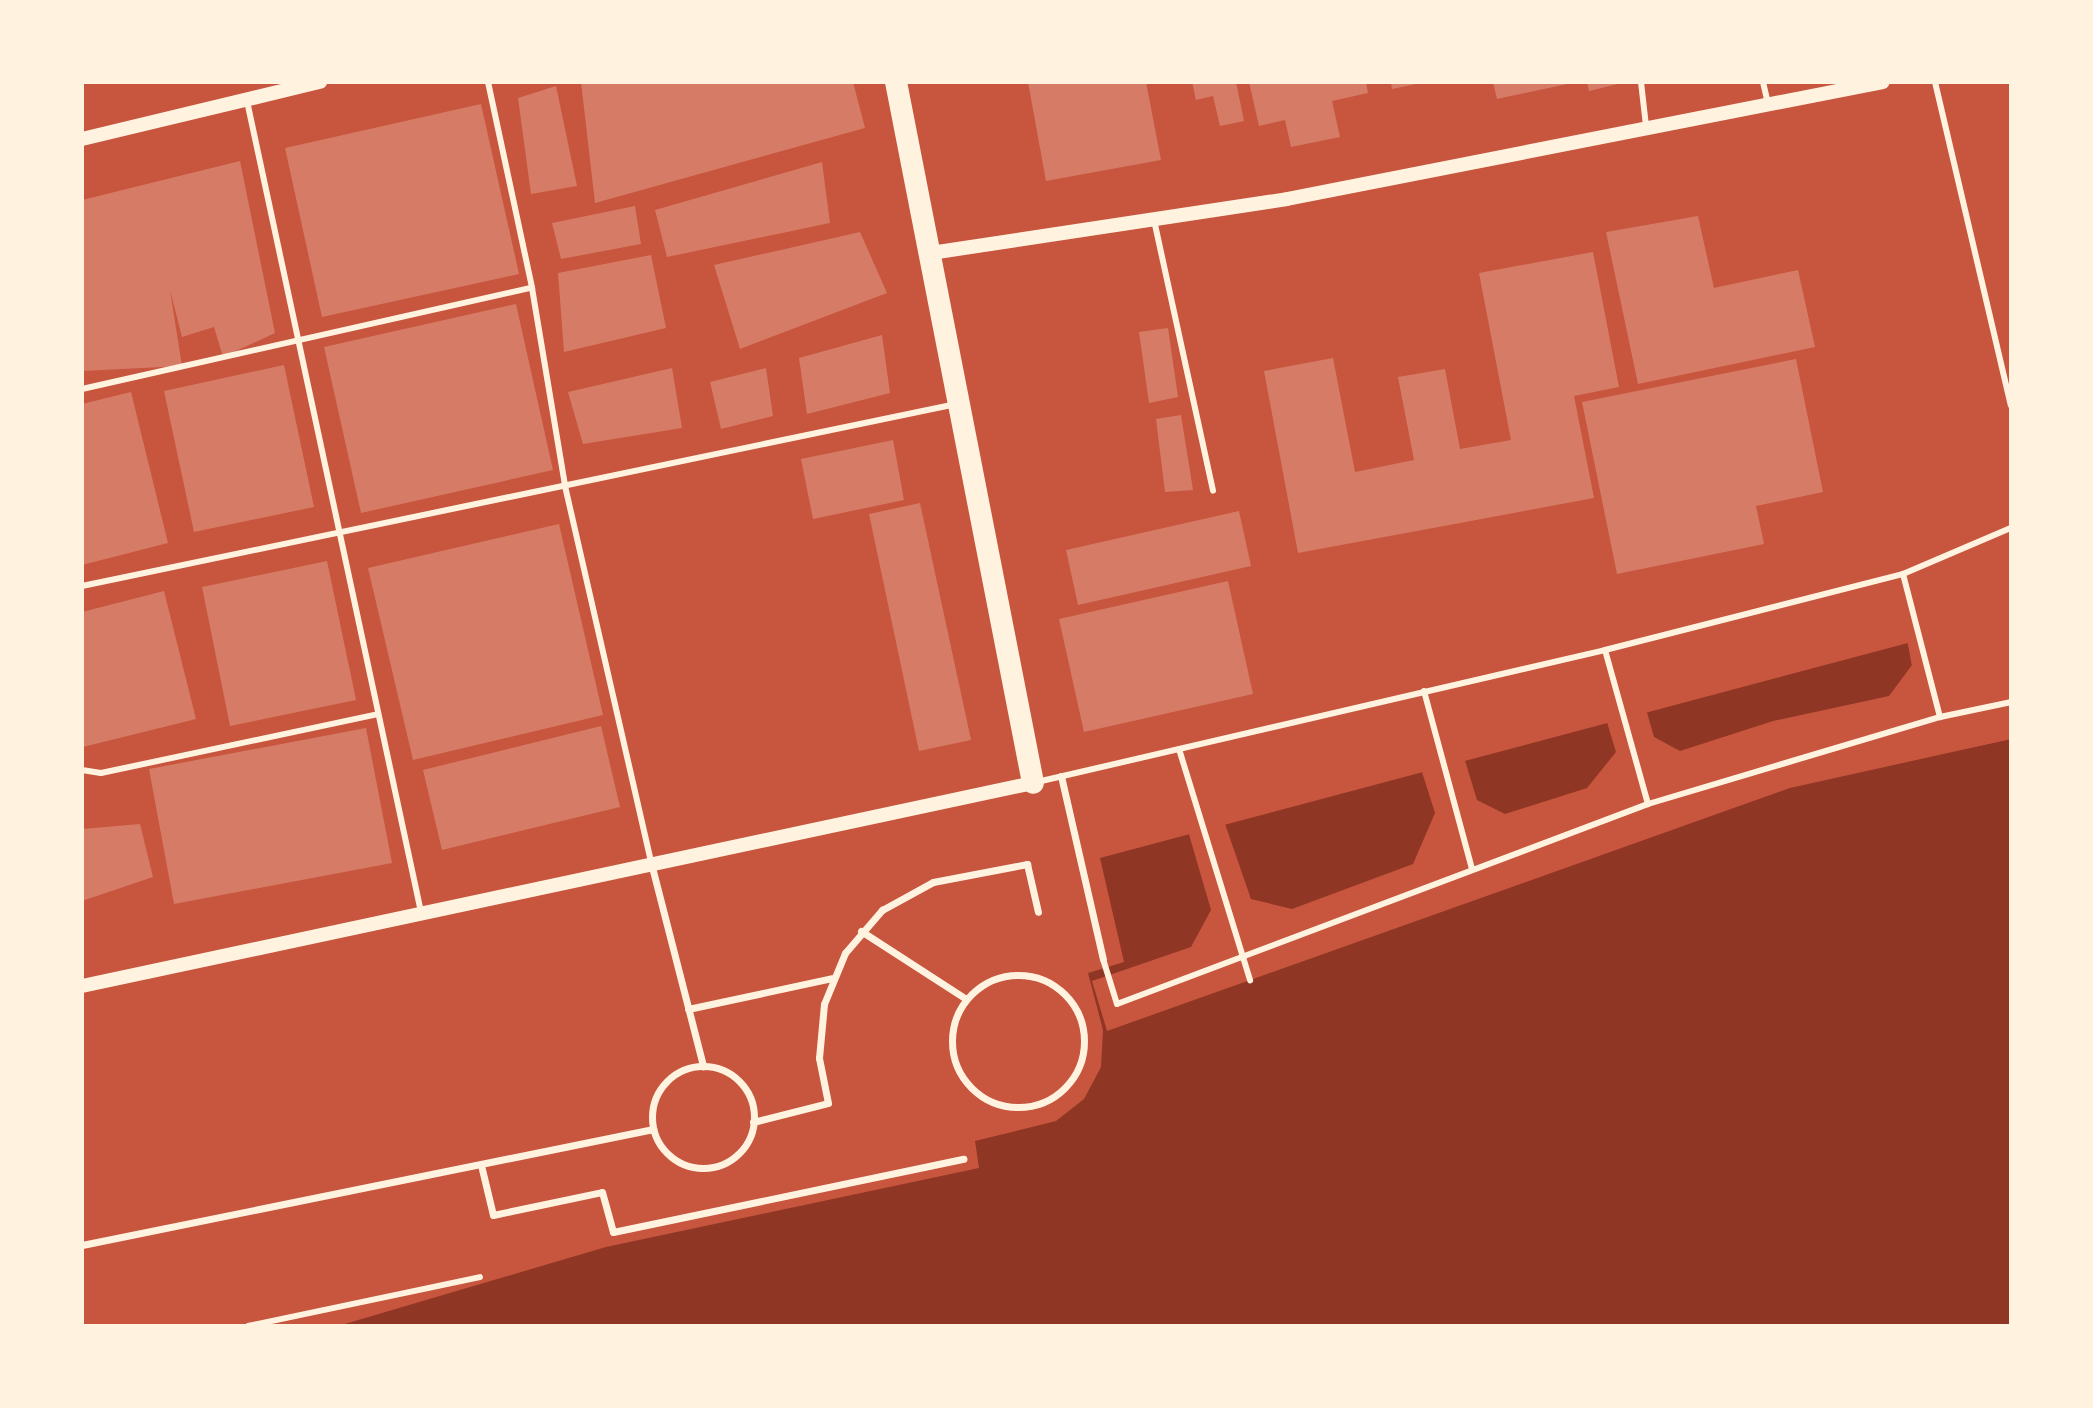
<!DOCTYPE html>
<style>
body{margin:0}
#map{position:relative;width:2093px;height:1408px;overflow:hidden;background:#c8553d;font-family:"DejaVu Sans",sans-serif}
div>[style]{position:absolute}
.water>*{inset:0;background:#8f3625}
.pier>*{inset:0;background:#c8553d}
.building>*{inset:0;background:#d67c66}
.service>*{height:6px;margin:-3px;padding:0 3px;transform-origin:3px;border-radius:3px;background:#fff3e0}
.pedestrian>*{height:7px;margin:-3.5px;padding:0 3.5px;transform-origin:3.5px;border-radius:3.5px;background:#fff3e0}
.pedestrian>.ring{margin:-3.5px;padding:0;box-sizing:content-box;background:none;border:7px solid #fff3e0;border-radius:50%}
.tertiary>*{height:14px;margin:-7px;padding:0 7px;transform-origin:7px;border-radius:7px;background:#fff3e0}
.trunk>*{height:22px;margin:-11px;padding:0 11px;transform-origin:11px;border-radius:11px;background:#fff3e0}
span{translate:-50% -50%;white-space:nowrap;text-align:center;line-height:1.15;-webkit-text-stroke:7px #fff3e0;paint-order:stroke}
.frame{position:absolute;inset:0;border:84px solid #fff3e0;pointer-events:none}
</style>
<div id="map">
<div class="water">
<div style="clip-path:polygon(1908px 643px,1912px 666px,1969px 748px,2011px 739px,2011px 1326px,338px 1326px,606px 1247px,979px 1168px,975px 1141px,1056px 1121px,1084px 1099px,1101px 1067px,1103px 1030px,1088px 973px,1124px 962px,1100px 858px)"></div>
</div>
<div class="pier">
<div style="clip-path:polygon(1907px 639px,1916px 664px,1971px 744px,2011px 739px,1790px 788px,1107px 1031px,1092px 981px,1191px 947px,1211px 910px,1188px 831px,1224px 821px,1251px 899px,1292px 909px,1413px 864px,1435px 813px,1421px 769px,1464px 757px,1477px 800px,1505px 814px,1587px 788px,1616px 752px,1606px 719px,1646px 709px,1654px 737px,1680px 751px,1773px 721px,1889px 696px,1912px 665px)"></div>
</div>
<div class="building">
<div style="clip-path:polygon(581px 82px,853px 82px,865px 128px,595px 203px)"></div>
<div style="clip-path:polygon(1028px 82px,1146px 82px,1161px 160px,1046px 181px)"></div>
<div style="clip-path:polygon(1192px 82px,1236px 82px,1244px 121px,1220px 126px,1213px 96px,1196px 100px)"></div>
<div style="clip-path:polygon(1249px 82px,1366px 82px,1368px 93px,1332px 101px,1340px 137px,1291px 147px,1285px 120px,1259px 126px)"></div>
<div style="clip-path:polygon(1391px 82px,1421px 82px,1421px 83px,1392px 89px)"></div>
<div style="clip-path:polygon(1493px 82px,1572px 82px,1572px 83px,1497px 99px)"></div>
<div style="clip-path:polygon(1587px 82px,1622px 82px,1622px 83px,1589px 91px)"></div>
<div style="clip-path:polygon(556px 86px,577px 186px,531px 194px,518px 98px)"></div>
<div style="clip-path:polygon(481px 104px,519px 274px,322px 317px,285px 148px)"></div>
<div style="clip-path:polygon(240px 161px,275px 333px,223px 357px,214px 327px,182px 337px,170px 290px,182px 366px,82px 371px,82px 200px)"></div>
<div style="clip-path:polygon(822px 162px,830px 223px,667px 257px,655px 210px)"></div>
<div style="clip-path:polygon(635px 206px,641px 244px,561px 259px,552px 223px)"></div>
<div style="clip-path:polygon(1698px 216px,1714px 288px,1798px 270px,1815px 347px,1638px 384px,1606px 232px)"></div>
<div style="clip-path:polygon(860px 232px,887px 293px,740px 349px,714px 265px)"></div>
<div style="clip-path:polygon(1593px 252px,1619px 387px,1574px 396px,1594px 498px,1298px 553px,1264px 371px,1333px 358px,1355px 472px,1414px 460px,1398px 377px,1445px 369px,1460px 449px,1511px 440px,1479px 273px)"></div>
<div style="clip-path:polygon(651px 255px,666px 328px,564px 352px,558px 273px)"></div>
<div style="clip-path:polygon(516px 304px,553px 470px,361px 513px,324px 347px)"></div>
<div style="clip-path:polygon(1168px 328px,1178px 397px,1149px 403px,1139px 332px)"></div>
<div style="clip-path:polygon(882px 335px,890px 393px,807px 414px,799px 358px)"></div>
<div style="clip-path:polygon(1796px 359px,1823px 492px,1756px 506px,1764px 544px,1617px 574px,1582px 402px)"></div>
<div style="clip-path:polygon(284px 365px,314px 507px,194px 532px,164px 391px)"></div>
<div style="clip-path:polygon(672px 368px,682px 428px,583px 444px,568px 392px)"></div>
<div style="clip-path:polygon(766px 368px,773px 416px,721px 429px,710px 382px)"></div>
<div style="clip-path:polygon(131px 392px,168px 543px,82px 565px,82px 404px)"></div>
<div style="clip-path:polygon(1181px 415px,1193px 490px,1165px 492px,1156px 419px)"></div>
<div style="clip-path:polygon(893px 440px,904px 500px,813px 519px,801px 459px)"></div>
<div style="clip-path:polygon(920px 503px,971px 740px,919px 751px,869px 514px)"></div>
<div style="clip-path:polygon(1239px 511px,1251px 566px,1078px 605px,1066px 550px)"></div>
<div style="clip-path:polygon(559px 524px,603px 715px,413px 760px,368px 568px)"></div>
<div style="clip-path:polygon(327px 561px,356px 700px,230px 726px,202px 587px)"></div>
<div style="clip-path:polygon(1228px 581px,1253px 694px,1084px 732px,1059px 619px)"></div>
<div style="clip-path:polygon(164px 591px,196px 719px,83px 747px,82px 612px)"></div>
<div style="clip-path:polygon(601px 726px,620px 807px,442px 850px,423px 770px)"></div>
<div style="clip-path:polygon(366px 728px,392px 863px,174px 904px,149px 769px)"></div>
<div style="clip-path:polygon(140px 824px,153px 877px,82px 901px,82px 829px)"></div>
</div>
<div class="service">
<div style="left:488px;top:82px;width:211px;rotate:77.9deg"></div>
<div style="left:532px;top:288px;width:201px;rotate:80.5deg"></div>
<div style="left:565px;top:486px;width:387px;rotate:77.1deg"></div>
<div style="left:1641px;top:82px;width:44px;rotate:83.5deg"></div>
<div style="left:1763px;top:82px;width:22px;rotate:77deg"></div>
<div style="left:1935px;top:82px;width:332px;rotate:76.8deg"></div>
<div style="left:247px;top:101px;width:829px;rotate:77.89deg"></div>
<div style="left:1154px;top:220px;width:277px;rotate:77.7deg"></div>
<div style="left:82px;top:389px;width:461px;rotate:-12.7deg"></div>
<div style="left:1903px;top:574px;width:148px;rotate:75.5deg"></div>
<div style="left:82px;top:586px;width:893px;rotate:-11.76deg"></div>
<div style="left:1605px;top:650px;width:160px;rotate:74.4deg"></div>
<div style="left:1424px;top:691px;width:184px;rotate:74.9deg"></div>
<div style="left:1179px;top:749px;width:242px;rotate:72.9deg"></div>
<div style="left:82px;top:770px;width:19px;rotate:9deg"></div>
<div style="left:101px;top:773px;width:283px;rotate:-12deg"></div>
<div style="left:1037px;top:782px;width:583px;rotate:-13.08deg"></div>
<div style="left:1605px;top:650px;width:308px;rotate:-14.3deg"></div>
<div style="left:1903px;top:574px;width:117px;rotate:-23.1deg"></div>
<div style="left:1103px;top:959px;width:47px;rotate:72.7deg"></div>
<div style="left:1117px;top:1004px;width:567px;rotate:-20.64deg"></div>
<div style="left:1648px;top:804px;width:305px;rotate:-16.6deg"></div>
<div style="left:1940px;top:717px;width:73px;rotate:-11.9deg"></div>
<div style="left:248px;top:1326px;width:237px;rotate:-11.9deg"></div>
</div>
<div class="pedestrian">
<div style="left:1061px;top:776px;width:188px;rotate:77.1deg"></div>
<div style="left:651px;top:863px;width:210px;rotate:75.6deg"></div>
<div style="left:861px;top:931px;width:125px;rotate:32.9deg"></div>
<div class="ring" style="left:952px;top:975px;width:125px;height:125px"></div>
<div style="left:688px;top:1009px;width:147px;rotate:-12.1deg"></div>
<div class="ring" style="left:652px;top:1066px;width:95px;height:95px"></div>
<div style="left:753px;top:1122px;width:77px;rotate:-14.2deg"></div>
<div style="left:828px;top:1103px;width:46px;rotate:-101.3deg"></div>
<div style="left:819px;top:1058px;width:54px;rotate:-84.7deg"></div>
<div style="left:824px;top:1004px;width:55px;rotate:-67.6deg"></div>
<div style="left:845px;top:953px;width:57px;rotate:-49.3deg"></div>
<div style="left:882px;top:910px;width:58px;rotate:-28.8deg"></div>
<div style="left:933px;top:882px;width:96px;rotate:-10.8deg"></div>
<div style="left:1027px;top:864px;width:49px;rotate:77.1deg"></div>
<div style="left:481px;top:1165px;width:51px;rotate:76.5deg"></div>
<div style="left:493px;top:1215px;width:111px;rotate:-11.9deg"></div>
<div style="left:602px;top:1192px;width:41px;rotate:74.6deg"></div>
<div style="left:613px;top:1232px;width:358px;rotate:-11.8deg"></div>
<div style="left:82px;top:1245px;width:583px;rotate:-11.48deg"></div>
</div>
<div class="tertiary">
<div style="left:82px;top:139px;width:245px;rotate:-13.5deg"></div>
<div style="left:931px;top:253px;width:360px;rotate:-8.6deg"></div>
<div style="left:1287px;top:199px;width:607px;rotate:-11.11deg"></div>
<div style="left:82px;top:986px;width:972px;rotate:-12.05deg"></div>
</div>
<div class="trunk">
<div style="left:896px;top:82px;width:714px;rotate:78.94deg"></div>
</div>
<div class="frame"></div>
</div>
